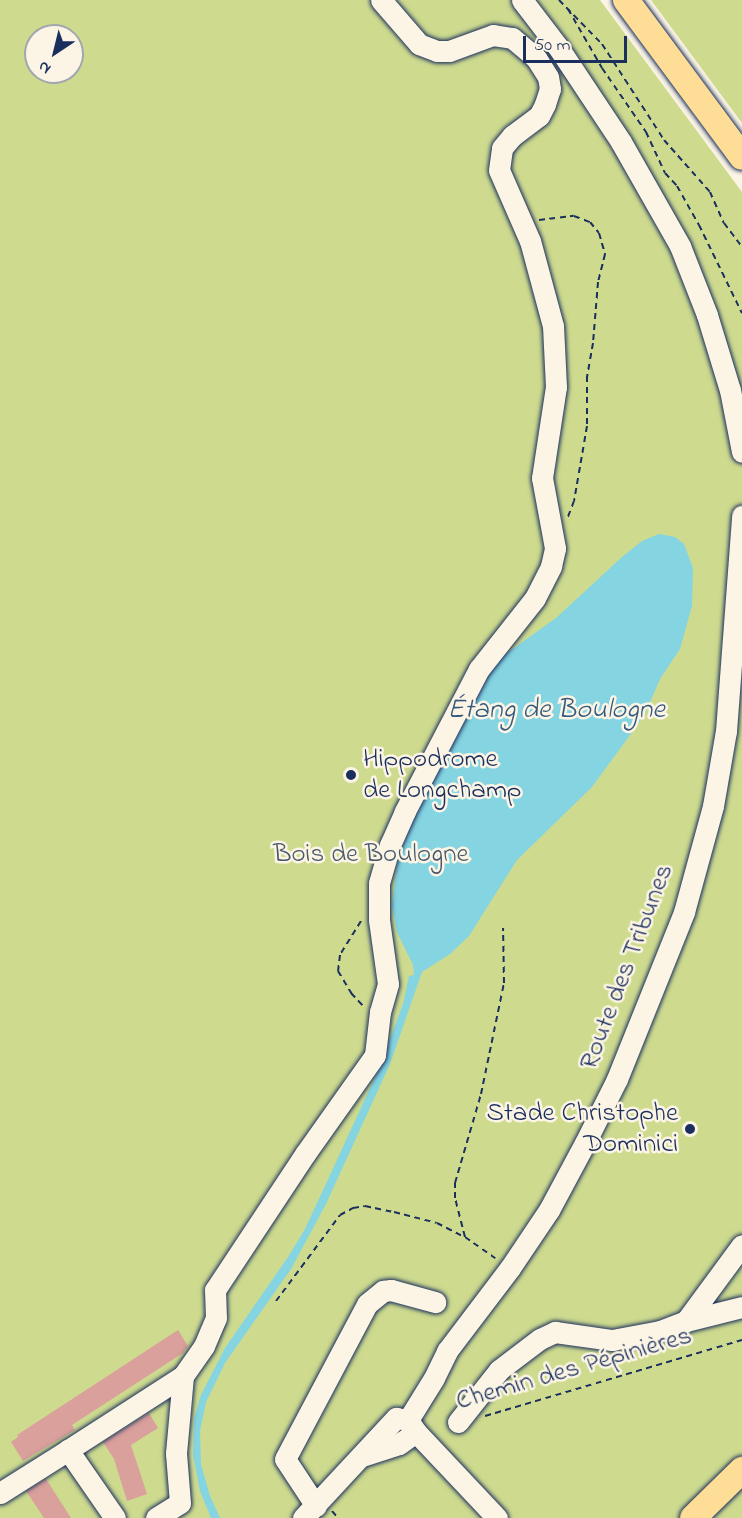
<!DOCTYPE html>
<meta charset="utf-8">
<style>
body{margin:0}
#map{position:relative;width:742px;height:1518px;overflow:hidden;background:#fcf5e5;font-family:"Indie Flower",sans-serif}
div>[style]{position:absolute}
.green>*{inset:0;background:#cedb8f}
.water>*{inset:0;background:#84d4e1}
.building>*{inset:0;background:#daa09c}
.path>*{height:2px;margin-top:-1px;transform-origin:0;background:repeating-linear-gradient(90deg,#1b2f5e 0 6px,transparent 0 10.5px)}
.roads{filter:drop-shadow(0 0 2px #1b2f5e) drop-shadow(0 0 2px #1b2f5e)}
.minor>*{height:21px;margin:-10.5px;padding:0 10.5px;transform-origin:10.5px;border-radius:10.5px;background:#fcf5e5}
.major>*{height:26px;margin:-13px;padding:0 13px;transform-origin:13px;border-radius:13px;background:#fedd96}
.dots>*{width:16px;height:16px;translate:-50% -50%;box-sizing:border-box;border:3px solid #fcf5e5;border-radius:50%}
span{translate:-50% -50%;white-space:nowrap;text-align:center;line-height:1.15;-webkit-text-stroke:5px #fcf5e5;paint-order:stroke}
.poi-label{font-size:27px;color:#1b2f5e}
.left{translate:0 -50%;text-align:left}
.right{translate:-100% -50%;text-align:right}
.park-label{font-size:27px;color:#485a6a}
.street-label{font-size:27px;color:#1b2f5e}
.water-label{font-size:28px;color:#35587f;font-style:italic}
.north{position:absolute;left:24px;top:24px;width:60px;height:60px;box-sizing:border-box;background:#fcf5e5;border:2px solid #a2a6af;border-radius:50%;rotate:215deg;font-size:16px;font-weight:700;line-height:24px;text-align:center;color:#1b2f5e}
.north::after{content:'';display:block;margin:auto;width:21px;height:27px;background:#1b2f5e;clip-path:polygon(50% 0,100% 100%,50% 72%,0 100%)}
.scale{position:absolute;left:523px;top:36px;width:104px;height:27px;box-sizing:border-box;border:3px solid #1b2f5e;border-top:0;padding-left:8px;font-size:18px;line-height:21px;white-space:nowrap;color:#1b2f5e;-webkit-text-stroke:4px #fcf5e5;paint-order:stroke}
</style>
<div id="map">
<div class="green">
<div style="clip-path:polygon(evenodd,0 0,600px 0,742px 192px,742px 1518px,0 1518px,0 0,36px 36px,72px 36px,72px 72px,36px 72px,36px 36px)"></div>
<div style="clip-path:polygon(651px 0,742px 0,742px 123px)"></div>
</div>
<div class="water">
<div style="clip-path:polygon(659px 534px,675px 537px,684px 544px,693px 568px,692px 606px,680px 649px,660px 679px,644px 716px,592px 787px,517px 860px,469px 936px,450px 954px,422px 972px,390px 1064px,326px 1204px,291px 1269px,225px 1363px,206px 1402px,200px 1431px,201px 1464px,210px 1496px,220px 1518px,211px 1518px,200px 1491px,193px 1455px,194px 1419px,201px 1395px,225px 1348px,288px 1257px,305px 1229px,378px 1071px,403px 1004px,409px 976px,414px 975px,413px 965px,397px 932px,392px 906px,397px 864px,409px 828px,453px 739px,490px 674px,504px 655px,556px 618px,622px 557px,642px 541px)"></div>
</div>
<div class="building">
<div style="clip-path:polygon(178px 1330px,188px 1346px,183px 1353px,72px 1425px,75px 1430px,23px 1461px,11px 1442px,18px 1437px,17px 1435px)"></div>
<div style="clip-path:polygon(149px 1413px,158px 1428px,131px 1445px,147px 1494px,127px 1501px,114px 1459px,103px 1442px)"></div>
<div style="clip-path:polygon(46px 1479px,71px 1518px,44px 1518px,26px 1491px)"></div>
</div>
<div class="path">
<div style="left:559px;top:0;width:62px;rotate:45.7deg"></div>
<div style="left:602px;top:44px;width:114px;rotate:57.1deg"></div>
<div style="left:664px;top:140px;width:69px;rotate:48.5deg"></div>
<div style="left:710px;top:192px;width:34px;rotate:66deg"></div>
<div style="left:724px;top:223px;width:30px;rotate:53deg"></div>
<div style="left:568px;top:9px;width:68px;rotate:60deg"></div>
<div style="left:602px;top:68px;width:78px;rotate:55.5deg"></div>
<div style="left:646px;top:132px;width:45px;rotate:65.1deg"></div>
<div style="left:665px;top:173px;width:18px;rotate:47deg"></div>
<div style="left:677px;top:186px;width:45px;rotate:60.6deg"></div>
<div style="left:699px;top:225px;width:98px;rotate:64deg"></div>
<div style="left:539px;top:220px;width:35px;rotate:-7deg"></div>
<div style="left:574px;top:216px;width:17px;rotate:21deg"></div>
<div style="left:590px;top:222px;width:14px;rotate:51deg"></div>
<div style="left:599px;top:233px;width:22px;rotate:74deg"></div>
<div style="left:605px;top:254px;width:29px;rotate:104deg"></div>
<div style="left:598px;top:282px;width:61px;rotate:94.7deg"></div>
<div style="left:593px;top:343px;width:34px;rotate:100deg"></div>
<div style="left:587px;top:376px;width:50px;rotate:90deg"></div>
<div style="left:587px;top:426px;width:76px;rotate:99.8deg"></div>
<div style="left:574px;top:501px;width:19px;rotate:111deg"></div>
<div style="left:361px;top:921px;width:40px;rotate:122deg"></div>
<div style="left:340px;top:955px;width:16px;rotate:97deg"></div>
<div style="left:338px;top:971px;width:26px;rotate:59deg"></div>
<div style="left:351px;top:993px;width:18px;rotate:47deg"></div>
<div style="left:465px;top:1237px;width:40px;rotate:-104.4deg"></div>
<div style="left:455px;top:1198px;width:15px;rotate:-90deg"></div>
<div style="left:455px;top:1183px;width:93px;rotate:-73.7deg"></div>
<div style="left:481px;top:1094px;width:113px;rotate:-78.3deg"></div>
<div style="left:504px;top:983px;width:55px;rotate:-91deg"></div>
<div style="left:276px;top:1301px;width:107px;rotate:-53.3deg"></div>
<div style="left:340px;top:1215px;width:15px;rotate:-28deg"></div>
<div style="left:353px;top:1208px;width:12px;rotate:-9deg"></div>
<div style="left:365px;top:1206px;width:30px;rotate:12deg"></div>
<div style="left:394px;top:1212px;width:44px;rotate:14.3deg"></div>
<div style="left:437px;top:1223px;width:31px;rotate:27deg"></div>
<div style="left:465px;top:1237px;width:37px;rotate:35deg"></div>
<div style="left:485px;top:1416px;width:268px;rotate:-16.5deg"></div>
<div style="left:332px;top:1511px;width:9px;rotate:49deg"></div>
</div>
<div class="roads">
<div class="minor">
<div style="left:522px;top:0;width:59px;rotate:52.5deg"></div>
<div style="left:558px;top:47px;width:114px;rotate:56.4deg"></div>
<div style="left:621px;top:142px;width:120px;rotate:60.4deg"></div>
<div style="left:680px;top:246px;width:74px;rotate:68.6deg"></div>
<div style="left:707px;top:315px;width:78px;rotate:73deg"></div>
<div style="left:730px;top:390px;width:63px;rotate:79deg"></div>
<div style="left:686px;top:1321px;width:58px;rotate:-14deg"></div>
<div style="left:408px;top:1420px;width:49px;rotate:-58.2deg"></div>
<div style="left:434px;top:1378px;width:30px;rotate:-64deg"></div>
<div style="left:447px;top:1351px;width:104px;rotate:-52.8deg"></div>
<div style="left:510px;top:1268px;width:70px;rotate:-56.1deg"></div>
<div style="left:549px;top:1210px;width:76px;rotate:-61.8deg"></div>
<div style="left:585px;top:1143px;width:72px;rotate:-63.4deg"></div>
<div style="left:617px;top:1079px;width:180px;rotate:-68.1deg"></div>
<div style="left:684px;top:912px;width:110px;rotate:-74.7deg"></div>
<div style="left:713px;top:806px;width:76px;rotate:-80.2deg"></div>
<div style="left:726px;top:731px;width:216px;rotate:-85.7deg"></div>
<div style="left:458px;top:1422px;width:66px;rotate:-51.7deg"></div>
<div style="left:499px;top:1370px;width:51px;rotate:-37.1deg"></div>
<div style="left:540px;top:1339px;width:17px;rotate:-25deg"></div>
<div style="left:555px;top:1332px;width:58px;rotate:8deg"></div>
<div style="left:612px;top:1340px;width:49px;rotate:-10.6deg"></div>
<div style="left:660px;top:1331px;width:28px;rotate:-21deg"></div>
<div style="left:686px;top:1321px;width:94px;rotate:-53.6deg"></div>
<div style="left:416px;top:1432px;width:118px;rotate:46.7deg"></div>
<div style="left:0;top:1493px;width:80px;rotate:-32.3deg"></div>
<div style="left:316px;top:1506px;width:56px;rotate:-123.4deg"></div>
<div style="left:285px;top:1459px;width:175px;rotate:-62.1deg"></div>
<div style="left:367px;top:1304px;width:21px;rotate:-39deg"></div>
<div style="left:383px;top:1291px;width:8px;rotate:-7deg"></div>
<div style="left:391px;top:1290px;width:46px;rotate:15.3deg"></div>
<div style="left:115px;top:1518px;width:83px;rotate:-124.7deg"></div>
<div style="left:68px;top:1450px;width:137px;rotate:-32.8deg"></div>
<div style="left:183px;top:1376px;width:37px;rotate:-55deg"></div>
<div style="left:204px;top:1346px;width:30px;rotate:-67deg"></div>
<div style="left:216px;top:1318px;width:28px;rotate:-92deg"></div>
<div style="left:215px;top:1290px;width:163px;rotate:-56.5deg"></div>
<div style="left:305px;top:1154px;width:121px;rotate:-54.7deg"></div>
<div style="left:375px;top:1055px;width:43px;rotate:-83.4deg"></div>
<div style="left:380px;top:1012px;width:29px;rotate:-74deg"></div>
<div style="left:388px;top:984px;width:65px;rotate:-98deg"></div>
<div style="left:379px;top:920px;width:37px;rotate:-90deg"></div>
<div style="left:379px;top:883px;width:40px;rotate:-74deg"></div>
<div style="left:390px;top:845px;width:37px;rotate:-66deg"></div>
<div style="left:405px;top:811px;width:160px;rotate:-62.5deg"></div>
<div style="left:479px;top:669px;width:90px;rotate:-51.7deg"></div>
<div style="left:535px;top:598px;width:36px;rotate:-63deg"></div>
<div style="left:551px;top:566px;width:18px;rotate:-77deg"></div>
<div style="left:555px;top:548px;width:71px;rotate:-100.5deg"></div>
<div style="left:542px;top:478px;width:92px;rotate:-81.3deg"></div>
<div style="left:556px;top:387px;width:61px;rotate:-92.8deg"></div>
<div style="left:553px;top:326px;width:88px;rotate:-105.1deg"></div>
<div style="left:530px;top:241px;width:77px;rotate:-113.6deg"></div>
<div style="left:499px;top:170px;width:22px;rotate:-82deg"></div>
<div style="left:502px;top:148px;width:16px;rotate:-50deg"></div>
<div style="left:512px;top:136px;width:34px;rotate:-37deg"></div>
<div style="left:539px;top:116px;width:13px;rotate:-63deg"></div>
<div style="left:545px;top:104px;width:16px;rotate:-72deg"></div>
<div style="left:550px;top:89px;width:12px;rotate:-99deg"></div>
<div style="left:548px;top:77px;width:22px;rotate:-122deg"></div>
<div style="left:536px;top:58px;width:31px;rotate:-140deg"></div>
<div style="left:512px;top:38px;width:19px;rotate:-171deg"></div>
<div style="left:493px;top:35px;width:47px;rotate:160deg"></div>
<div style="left:449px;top:51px;width:12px;rotate:180deg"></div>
<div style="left:437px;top:51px;width:19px;rotate:-159deg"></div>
<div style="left:419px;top:44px;width:58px;rotate:-130.8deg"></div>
<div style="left:156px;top:1518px;width:28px;rotate:-32deg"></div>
<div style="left:180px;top:1503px;width:50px;rotate:-94.6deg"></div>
<div style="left:176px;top:1453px;width:77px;rotate:-84.8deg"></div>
<div style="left:303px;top:1518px;width:137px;rotate:-47.1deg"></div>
<div style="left:396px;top:1418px;width:12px;rotate:9deg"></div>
<div style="left:408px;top:1420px;width:14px;rotate:56deg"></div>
<div style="left:416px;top:1432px;width:21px;rotate:145deg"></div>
<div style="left:399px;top:1444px;width:39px;rotate:162deg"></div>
</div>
<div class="major">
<div style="left:626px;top:0;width:195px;rotate:53.5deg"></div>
<div style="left:693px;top:1518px;width:69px;rotate:-44.4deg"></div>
</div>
</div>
<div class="dots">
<div style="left:351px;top:775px;background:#1b2f5e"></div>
<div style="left:690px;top:1129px;background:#1b2f5e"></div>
</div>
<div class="poi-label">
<span class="left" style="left:363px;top:775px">Hippodrome<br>de Longchamp</span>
<span class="right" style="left:678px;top:1129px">Stade Christophe<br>Dominici</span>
</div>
<div class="park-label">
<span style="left:371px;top:855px">Bois de Boulogne</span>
</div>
<div class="street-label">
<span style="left:627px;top:967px;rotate:-69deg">Route des Tribunes</span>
<span style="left:574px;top:1369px;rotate:-16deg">Chemin des Pépinières</span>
</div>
<div class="water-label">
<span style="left:556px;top:711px">Étang de Boulogne</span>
</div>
<div class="north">N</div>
<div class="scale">50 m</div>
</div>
